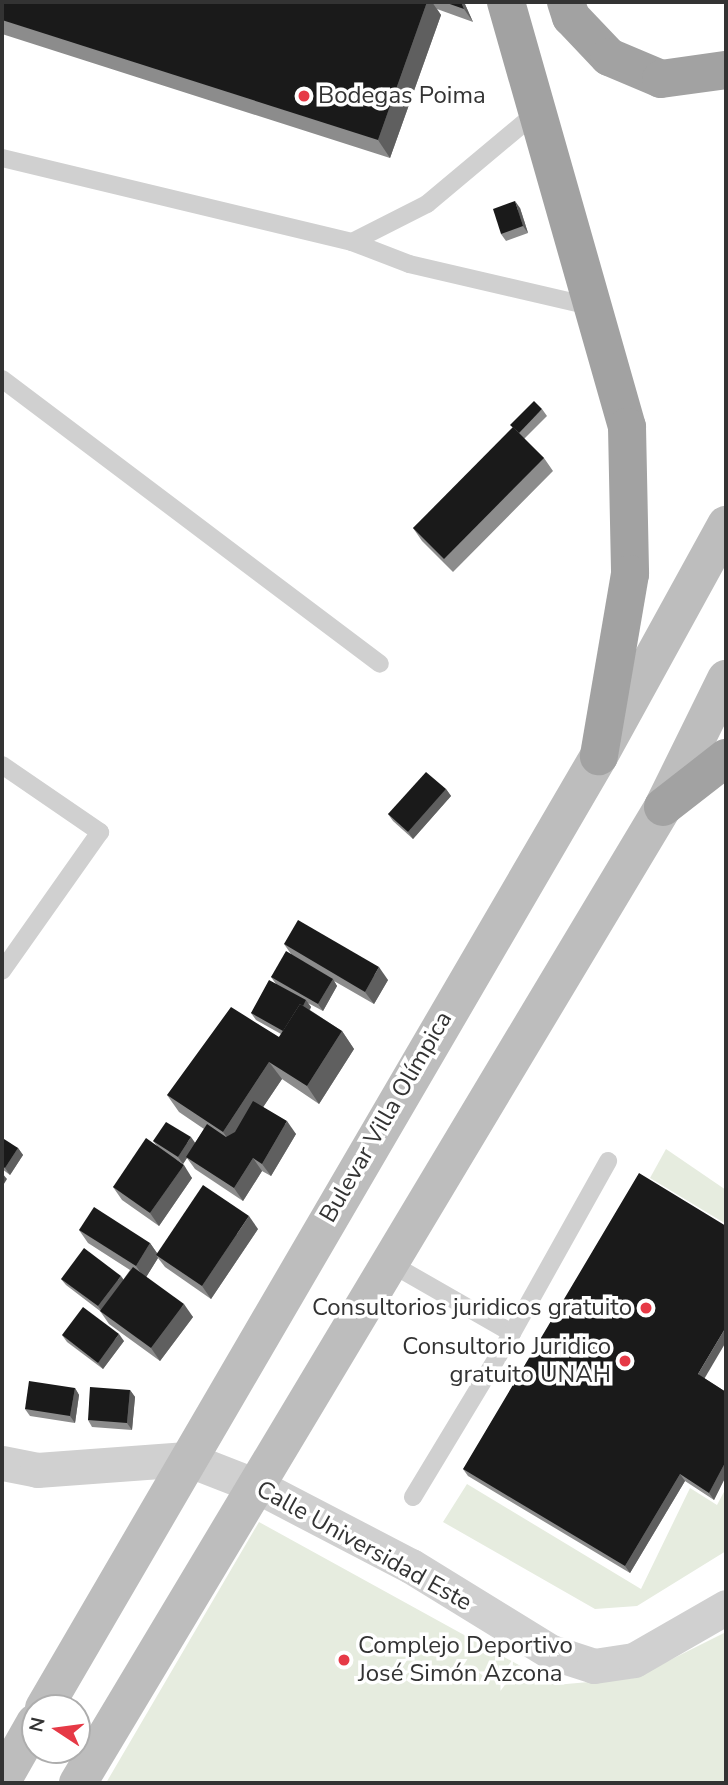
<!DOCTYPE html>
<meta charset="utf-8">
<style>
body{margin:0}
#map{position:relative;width:728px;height:1785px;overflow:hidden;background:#fff;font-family:"Nunito Sans",sans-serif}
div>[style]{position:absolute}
.green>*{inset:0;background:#e6ecdf}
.service>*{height:18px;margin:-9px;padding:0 9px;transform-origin:9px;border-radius:9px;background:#d0d0d0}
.minor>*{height:35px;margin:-17.5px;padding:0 17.5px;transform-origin:17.5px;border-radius:17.5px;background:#d0d0d0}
.secondary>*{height:38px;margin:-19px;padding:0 19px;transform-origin:19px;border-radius:19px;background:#bdbdbd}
.trunk>*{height:38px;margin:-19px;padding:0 19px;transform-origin:19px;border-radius:19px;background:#a2a2a2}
.wall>*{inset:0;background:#8c8c8c}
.shaded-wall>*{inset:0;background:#5f5f5f}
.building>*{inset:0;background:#1a1a1a}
.dots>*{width:19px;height:19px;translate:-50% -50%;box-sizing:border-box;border:4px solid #fff;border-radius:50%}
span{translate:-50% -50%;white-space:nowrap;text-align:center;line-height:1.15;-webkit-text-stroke:7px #fff;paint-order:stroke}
.poi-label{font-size:24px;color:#333}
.left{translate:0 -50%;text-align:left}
.right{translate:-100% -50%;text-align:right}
.street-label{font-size:24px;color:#333}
.frame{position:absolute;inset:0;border:4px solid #333;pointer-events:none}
.north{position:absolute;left:21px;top:1694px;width:70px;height:70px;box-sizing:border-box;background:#fff;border:2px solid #adadad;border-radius:50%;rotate:283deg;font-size:19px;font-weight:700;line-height:28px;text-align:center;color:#333}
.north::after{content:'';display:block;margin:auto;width:24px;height:32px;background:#e63946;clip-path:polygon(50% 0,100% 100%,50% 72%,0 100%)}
</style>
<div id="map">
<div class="green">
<div style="clip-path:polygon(666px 1149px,726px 1190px,726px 1224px,650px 1178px)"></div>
<div style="clip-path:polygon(467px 1484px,641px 1589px,690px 1488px,717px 1505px,726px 1488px,726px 1551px,637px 1606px,595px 1609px,443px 1522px)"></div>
<div style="clip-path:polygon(259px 1522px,555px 1685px,634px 1678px,726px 1632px,726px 1783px,106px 1783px)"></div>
</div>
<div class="service">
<div style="left:537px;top:112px;width:143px;rotate:140.1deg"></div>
<div style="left:427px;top:204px;width:84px;rotate:153.1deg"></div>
<div style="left:352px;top:242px;width:61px;rotate:21.1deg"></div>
<div style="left:409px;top:264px;width:190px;rotate:13.1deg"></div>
<div style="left:2px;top:158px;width:360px;rotate:13.5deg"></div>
<div style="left:2px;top:379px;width:473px;rotate:37deg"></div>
<div style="left:2px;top:765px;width:119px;rotate:34.4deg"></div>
<div style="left:100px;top:832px;width:170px;rotate:125.2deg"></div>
<div style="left:388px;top:1262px;width:143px;rotate:29.8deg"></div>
<div style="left:512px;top:1333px;width:197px;rotate:-60.8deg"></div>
<div style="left:413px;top:1497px;width:192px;rotate:-58.9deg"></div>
</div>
<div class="minor">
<div style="left:2px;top:1463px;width:36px;rotate:11deg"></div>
<div style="left:37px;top:1470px;width:150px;rotate:-4.2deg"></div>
<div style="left:187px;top:1459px;width:77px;rotate:21.3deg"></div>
<div style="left:259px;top:1487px;width:171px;rotate:27.5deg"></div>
<div style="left:411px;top:1566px;width:164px;rotate:31.6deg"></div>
<div style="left:551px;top:1652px;width:45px;rotate:18deg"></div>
<div style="left:594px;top:1666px;width:40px;rotate:-8.5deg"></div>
<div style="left:634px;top:1660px;width:106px;rotate:-29.9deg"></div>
</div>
<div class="secondary">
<div style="left:44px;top:1708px;width:1102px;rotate:-59.76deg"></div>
<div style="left:599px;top:756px;width:264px;rotate:-61.2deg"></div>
<div style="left:2px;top:1781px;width:67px;rotate:-60.4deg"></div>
<div style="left:78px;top:1783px;width:1138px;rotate:-59.06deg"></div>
<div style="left:663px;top:807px;width:143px;rotate:-63.8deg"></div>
</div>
<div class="trunk">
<div style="left:506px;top:2px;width:442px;rotate:74.1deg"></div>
<div style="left:627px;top:427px;width:147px;rotate:88.8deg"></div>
<div style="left:630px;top:574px;width:185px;rotate:99.7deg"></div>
<div style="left:566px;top:2px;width:16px;rotate:72deg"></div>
<div style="left:571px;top:17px;width:55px;rotate:46.5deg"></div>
<div style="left:609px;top:57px;width:56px;rotate:22.9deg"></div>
<div style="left:661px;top:79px;width:66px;rotate:-7.9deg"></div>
<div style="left:663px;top:807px;width:80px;rotate:-37.9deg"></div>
</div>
<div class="wall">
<div style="clip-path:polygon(2px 2px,464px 2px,473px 22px,437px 9px,441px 15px,390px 158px,2px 34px)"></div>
<div style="clip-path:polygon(520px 208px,528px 233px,506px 241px,501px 234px)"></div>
<div style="clip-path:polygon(542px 409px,547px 416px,524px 439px,544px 458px,553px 471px,453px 572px,422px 541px,413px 528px)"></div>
<div style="clip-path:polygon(446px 789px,451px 796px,413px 839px,393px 821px,388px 814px)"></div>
<div style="clip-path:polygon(284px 944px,388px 980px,374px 1004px,334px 981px,337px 986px,323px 1011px,308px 1003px,311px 1007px,310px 1010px,342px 1031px,354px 1049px,319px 1104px,282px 1079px,263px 1107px,296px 1134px,271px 1176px,262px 1171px,243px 1201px,195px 1169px,187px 1158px,183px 1164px,175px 1159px,192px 1178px,159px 1226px,122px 1200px,113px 1187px,157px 1146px,153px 1141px,195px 1143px,204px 1129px,179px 1112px,167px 1095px,279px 1037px,281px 1034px,256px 1020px,251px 1013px,276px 984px,271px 977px,291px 954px)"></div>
<div style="clip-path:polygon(2px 1142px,18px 1148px,23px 1155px,10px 1175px,2px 1169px)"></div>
<div style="clip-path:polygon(258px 1229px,211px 1299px,165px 1267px,158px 1258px,146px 1277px,193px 1317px,160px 1361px,109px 1324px,100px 1311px,66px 1285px,61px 1279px,123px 1280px,130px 1270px,88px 1243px,79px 1230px,150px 1243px,157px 1253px)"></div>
<div style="clip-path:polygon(62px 1335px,124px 1341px,103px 1369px,67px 1342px)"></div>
<div style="clip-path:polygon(704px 1378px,726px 1392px,726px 1476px,714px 1500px,685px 1481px,630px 1573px,468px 1476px,463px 1469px)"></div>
<div style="clip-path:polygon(75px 1388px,79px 1395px,75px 1423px,30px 1416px,25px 1409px)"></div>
<div style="clip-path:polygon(130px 1390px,135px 1397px,132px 1430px,92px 1427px,88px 1420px)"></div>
</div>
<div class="shaded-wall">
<div style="clip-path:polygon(427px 2px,432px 2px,441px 15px,390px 158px,378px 140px)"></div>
<div style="clip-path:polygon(461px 2px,464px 2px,473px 22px,464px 9px)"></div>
<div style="clip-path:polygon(515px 201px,520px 208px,528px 233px,523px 226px)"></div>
<div style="clip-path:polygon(446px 789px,451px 796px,413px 839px,408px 832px)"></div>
<div style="clip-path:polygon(379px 967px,388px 980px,374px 1004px,365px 992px)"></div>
<div style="clip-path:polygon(333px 979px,337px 986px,323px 1011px,318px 1004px)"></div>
<div style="clip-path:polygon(306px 1000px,311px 1007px,293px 1040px,288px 1034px)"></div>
<div style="clip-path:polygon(342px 1031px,354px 1049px,319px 1104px,307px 1086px)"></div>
<div style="clip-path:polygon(269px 1062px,282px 1079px,235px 1149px,223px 1132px)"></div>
<div style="clip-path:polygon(287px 1121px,296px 1134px,271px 1176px,262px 1164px)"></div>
<div style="clip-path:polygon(191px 1137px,196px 1144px,183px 1164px,178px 1157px)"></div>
<div style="clip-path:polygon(18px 1148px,23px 1155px,10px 1175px,5px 1168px)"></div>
<div style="clip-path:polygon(253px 1158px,262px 1171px,243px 1201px,234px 1188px)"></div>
<div style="clip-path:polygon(184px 1165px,192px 1178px,159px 1226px,150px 1213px)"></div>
<div style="clip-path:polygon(2px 1173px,7px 1179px,2px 1187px)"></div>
<div style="clip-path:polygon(249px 1216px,258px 1229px,211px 1299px,202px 1286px)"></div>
<div style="clip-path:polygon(150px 1243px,159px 1256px,156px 1255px,158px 1258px,145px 1279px,136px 1266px)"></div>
<div style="clip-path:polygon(121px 1276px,126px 1283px,103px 1313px,98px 1306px)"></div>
<div style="clip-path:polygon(184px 1304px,193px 1317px,160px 1361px,151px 1348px)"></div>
<div style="clip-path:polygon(726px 1327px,726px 1342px,703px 1381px,698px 1374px)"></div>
<div style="clip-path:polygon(119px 1334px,124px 1341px,103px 1369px,98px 1363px)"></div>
<div style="clip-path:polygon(75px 1388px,79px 1395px,75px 1423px,70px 1416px)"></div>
<div style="clip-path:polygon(130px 1390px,135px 1397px,132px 1430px,127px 1423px)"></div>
<div style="clip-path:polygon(726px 1461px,726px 1476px,714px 1500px,709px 1493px)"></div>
<div style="clip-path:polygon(680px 1474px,685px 1481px,630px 1573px,625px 1566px)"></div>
</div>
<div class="building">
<div style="clip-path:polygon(2px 2px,427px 2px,378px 140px,2px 20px)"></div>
<div style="clip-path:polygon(444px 2px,461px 2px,464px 9px)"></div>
<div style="clip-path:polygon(515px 201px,523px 226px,501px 234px,493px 209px)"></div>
<div style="clip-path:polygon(534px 401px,542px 409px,519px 433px,510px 425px)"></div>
<div style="clip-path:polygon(513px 427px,544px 458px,444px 559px,413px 528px)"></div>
<div style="clip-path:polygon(426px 772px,446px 789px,408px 832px,388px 814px)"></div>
<div style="clip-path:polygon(298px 920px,379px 967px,365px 992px,284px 944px)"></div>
<div style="clip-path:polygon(286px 951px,333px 979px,318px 1004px,271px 977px)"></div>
<div style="clip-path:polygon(269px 980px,306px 1000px,303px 1006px,300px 1004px,283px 1031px,251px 1013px)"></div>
<div style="clip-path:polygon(300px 1004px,342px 1031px,307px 1086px,269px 1062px,223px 1132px,167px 1095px,231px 1007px,279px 1037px)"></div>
<div style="clip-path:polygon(253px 1101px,287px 1121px,262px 1164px,253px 1158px,234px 1188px,186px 1157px,207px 1124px,226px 1137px,235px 1132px)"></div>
<div style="clip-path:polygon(166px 1122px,191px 1137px,178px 1157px,153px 1141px)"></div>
<div style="clip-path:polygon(146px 1138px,184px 1165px,150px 1213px,113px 1187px)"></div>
<div style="clip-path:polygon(4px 1139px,18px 1148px,5px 1168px,2px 1166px,2px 1142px)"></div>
<div style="clip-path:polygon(639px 1173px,726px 1226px,726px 1327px,698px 1374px,726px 1392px,726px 1461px,709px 1493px,680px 1474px,625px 1566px,463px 1469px)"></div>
<div style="clip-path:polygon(203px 1185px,249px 1216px,202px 1286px,156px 1255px)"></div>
<div style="clip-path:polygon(94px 1207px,150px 1243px,136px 1266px,79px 1230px)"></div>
<div style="clip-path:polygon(84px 1248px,121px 1276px,98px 1306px,61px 1279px)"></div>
<div style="clip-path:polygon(133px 1267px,184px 1304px,151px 1348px,100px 1311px)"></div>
<div style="clip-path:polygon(83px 1307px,119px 1334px,98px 1363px,62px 1335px)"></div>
<div style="clip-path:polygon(29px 1381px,75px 1388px,70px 1416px,25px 1409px)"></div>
<div style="clip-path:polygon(90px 1387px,130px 1390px,127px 1423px,88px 1420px)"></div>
</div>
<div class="dots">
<div style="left:304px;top:96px;background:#e63946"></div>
<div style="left:646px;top:1308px;background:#e63946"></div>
<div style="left:625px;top:1361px;background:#e63946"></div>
<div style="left:344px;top:1660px;background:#e63946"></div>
</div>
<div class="poi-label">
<span class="left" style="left:318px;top:96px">Bodegas Poima</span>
<span class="right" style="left:632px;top:1308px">Consultorios juridicos gratuito</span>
<span class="right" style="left:611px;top:1361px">Consultorio Juridico<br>gratuito UNAH</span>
<span class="left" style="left:358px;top:1660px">Complejo Deportivo<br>José Simón Azcona</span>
</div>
<div class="street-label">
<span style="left:386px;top:1117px;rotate:-60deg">Bulevar Villa Olímpica</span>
<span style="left:364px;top:1546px;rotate:29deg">Calle Universidad Este</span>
</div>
<div class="frame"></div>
<div class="north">N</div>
</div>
